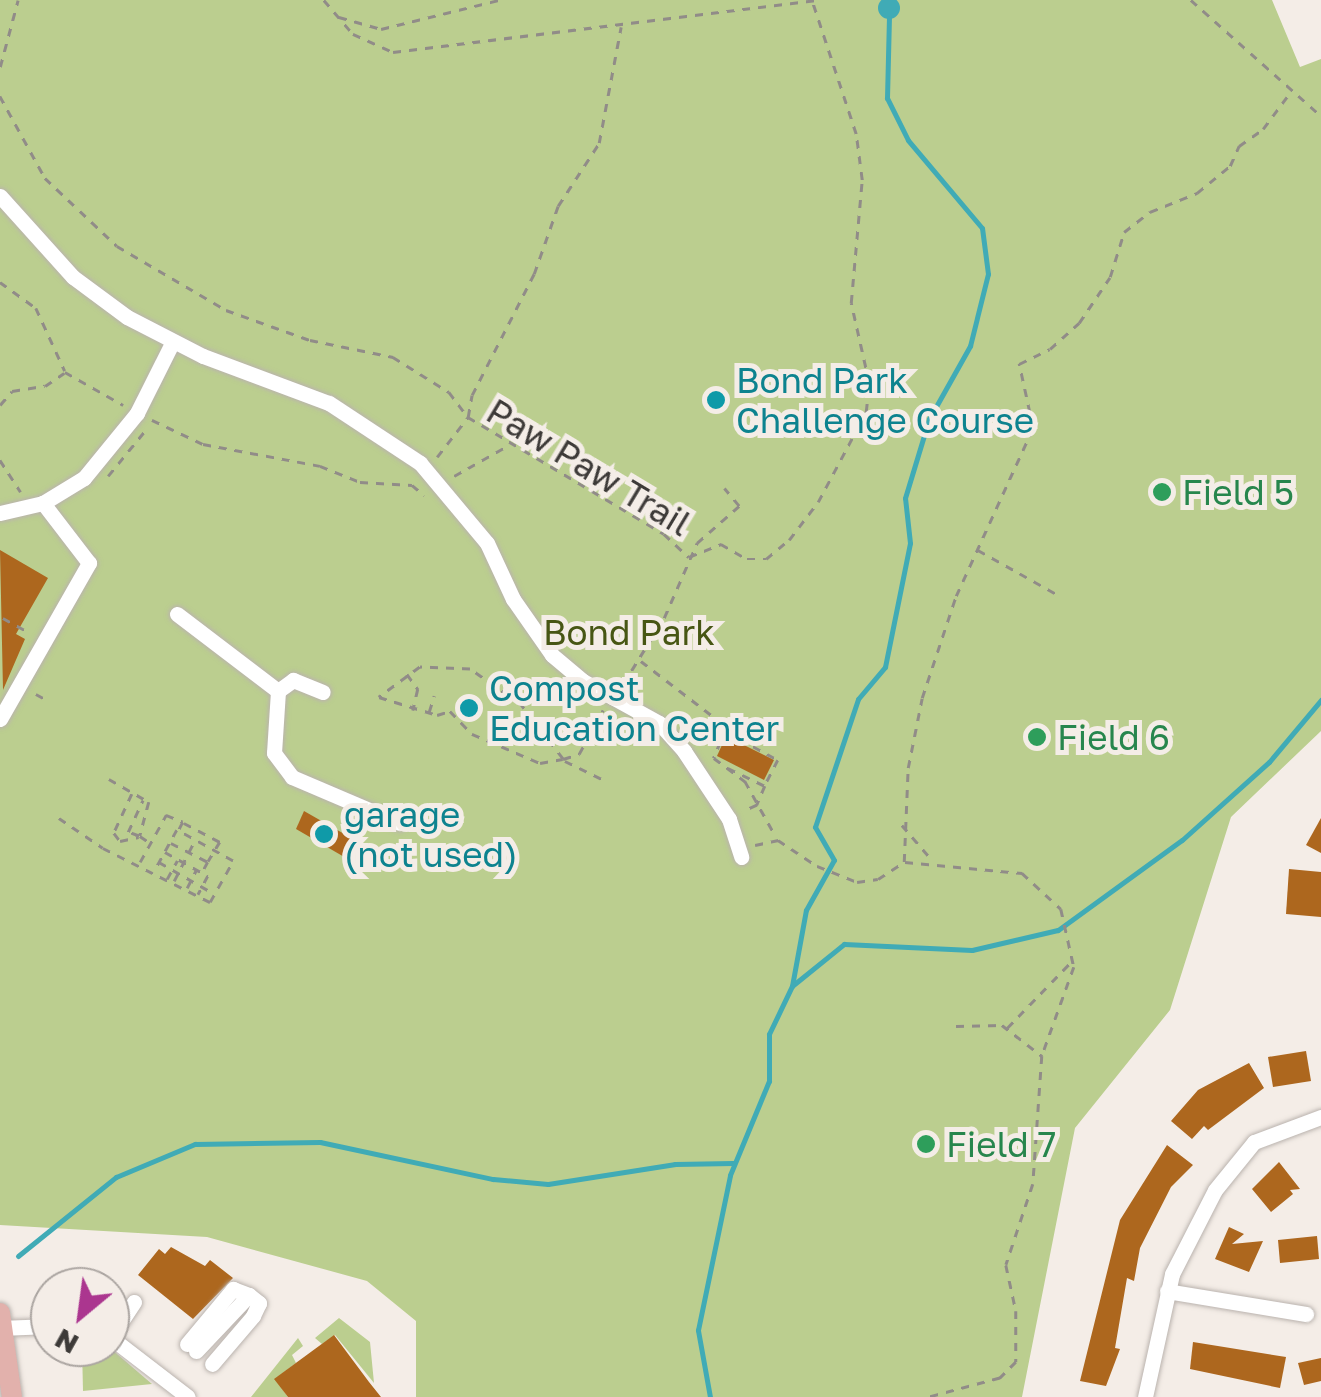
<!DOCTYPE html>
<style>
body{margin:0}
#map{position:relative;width:1321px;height:1397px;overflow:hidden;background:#f4ede7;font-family:"Golos Text",sans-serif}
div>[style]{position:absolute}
.green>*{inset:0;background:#bbce8f}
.water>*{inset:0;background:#40abb6}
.round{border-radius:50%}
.stream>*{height:5px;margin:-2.5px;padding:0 2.5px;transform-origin:2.5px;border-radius:2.5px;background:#40abb6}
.building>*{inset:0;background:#ad671e}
.path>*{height:2.5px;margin-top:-1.25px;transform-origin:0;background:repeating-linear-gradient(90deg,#918c88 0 8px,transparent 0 16px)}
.roads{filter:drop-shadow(0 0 2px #bab3ae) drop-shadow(0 0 2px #bab3ae)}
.minor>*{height:15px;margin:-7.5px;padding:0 7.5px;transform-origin:7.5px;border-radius:7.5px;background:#fff}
.major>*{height:20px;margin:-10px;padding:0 10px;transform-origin:10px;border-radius:10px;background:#e2b1ac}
.dots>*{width:28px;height:28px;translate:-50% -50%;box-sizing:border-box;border:5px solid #f4ede7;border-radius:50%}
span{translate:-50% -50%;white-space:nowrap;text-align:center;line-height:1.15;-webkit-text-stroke:10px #f4ede7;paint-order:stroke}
.culture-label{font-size:35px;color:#0d838f}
.left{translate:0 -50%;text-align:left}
.street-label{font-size:35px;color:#3d3a38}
.leisure-label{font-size:35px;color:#27864d}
.park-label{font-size:35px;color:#475614}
.north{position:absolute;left:30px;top:1267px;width:100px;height:100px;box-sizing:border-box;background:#f4ede7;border:2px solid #aba5a1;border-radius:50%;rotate:209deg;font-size:28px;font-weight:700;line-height:40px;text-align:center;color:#3d3a38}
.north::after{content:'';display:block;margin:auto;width:35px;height:45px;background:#ab368f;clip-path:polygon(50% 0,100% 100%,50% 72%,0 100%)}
</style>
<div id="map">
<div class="green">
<div style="clip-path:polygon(0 0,1272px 0,1300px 67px,1321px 59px,1321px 731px,1231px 817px,1170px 1010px,1075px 1128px,1022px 1397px,416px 1397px,416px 1321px,367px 1281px,207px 1237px,0 1225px)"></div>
<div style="clip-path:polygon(339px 1318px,370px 1342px,374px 1383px,335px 1335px,322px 1344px,315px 1338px)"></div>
<div style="clip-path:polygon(298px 1338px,303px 1346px,292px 1355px,296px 1363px,275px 1379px,288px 1397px,251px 1397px)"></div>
<div style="clip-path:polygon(82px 1347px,109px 1347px,152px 1384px,83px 1391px)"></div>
</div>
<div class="water">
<div class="round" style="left:878px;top:-3px;width:22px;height:22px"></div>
</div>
<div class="stream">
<div style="left:792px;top:986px;width:67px;rotate:-38.9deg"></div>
<div style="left:844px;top:944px;width:128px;rotate:2.7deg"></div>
<div style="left:972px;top:950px;width:88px;rotate:-13.1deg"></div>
<div style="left:1058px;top:930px;width:153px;rotate:-36deg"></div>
<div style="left:1182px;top:840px;width:117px;rotate:-41.9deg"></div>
<div style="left:1269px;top:762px;width:81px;rotate:-50deg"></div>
<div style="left:18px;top:1256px;width:126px;rotate:-38.9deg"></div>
<div style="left:116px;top:1177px;width:86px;rotate:-22.7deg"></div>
<div style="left:195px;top:1144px;width:125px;rotate:-0.9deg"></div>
<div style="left:320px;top:1142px;width:177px;rotate:12.1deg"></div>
<div style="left:493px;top:1179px;width:55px;rotate:5.2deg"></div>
<div style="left:548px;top:1184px;width:129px;rotate:-8.9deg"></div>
<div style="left:675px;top:1164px;width:58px;rotate:-1deg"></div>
<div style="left:710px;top:1397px;width:68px;rotate:-100.2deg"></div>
<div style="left:698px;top:1330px;width:158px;rotate:-78.3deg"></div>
<div style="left:730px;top:1175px;width:102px;rotate:-67.5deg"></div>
<div style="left:769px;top:1081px;width:47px;rotate:-90deg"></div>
<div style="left:769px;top:1034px;width:53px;rotate:-64.4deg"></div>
<div style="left:792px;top:986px;width:77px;rotate:-79.6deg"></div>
<div style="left:806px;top:910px;width:57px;rotate:-60.8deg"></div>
<div style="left:834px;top:860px;width:38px;rotate:-120deg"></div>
<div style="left:815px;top:827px;width:135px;rotate:-71.4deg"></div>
<div style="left:858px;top:699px;width:42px;rotate:-49.8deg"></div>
<div style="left:885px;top:667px;width:126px;rotate:-78.6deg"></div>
<div style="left:910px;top:543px;width:45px;rotate:-96.3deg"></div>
<div style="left:905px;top:498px;width:83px;rotate:-73.1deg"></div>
<div style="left:929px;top:419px;width:84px;rotate:-60.7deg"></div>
<div style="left:970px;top:346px;width:74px;rotate:-76deg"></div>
<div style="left:988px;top:274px;width:46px;rotate:-97.4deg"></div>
<div style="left:982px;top:228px;width:115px;rotate:-130.1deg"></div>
<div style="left:908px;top:140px;width:47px;rotate:-116.6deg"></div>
<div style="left:887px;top:98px;width:80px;rotate:-88.6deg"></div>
</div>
<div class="building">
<div style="clip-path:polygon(0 550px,48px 578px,16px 634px,25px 639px,3px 690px)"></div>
<div style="clip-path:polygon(726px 736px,774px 760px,764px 780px,717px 756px)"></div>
<div style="clip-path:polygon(304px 811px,353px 839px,346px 858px,296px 829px)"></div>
<div style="clip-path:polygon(1321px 818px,1321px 853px,1306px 845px)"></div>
<div style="clip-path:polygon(1289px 869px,1321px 872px,1321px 917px,1286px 914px)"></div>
<div style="clip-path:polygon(1306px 1051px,1311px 1081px,1273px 1087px,1268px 1057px)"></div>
<div style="clip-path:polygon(1249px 1063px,1264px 1088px,1208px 1130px,1204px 1126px,1192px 1139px,1171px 1121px,1198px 1090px)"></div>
<div style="clip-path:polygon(1167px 1145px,1193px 1165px,1171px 1187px,1140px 1248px,1134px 1281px,1127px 1278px,1115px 1348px,1120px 1349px,1106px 1386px,1080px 1381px,1120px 1220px)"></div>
<div style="clip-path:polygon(1279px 1162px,1300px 1189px,1290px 1190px,1293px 1194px,1271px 1212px,1252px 1189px)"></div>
<div style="clip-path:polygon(1229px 1227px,1244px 1234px,1232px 1244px,1263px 1241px,1249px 1272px,1215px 1259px)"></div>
<div style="clip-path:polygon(1317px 1236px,1319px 1259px,1280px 1263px,1278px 1240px)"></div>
<div style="clip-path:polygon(171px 1247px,205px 1266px,210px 1260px,233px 1278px,193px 1319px,138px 1275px,159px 1249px,165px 1254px)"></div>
<div style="clip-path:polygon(334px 1335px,369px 1382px,381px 1397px,288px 1397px,274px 1379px)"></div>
<div style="clip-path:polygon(1193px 1342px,1286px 1357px,1280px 1388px,1190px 1369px)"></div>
<div style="clip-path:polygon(1321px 1358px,1321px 1381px,1304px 1385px,1298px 1363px)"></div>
</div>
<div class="path">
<div style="left:324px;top:0;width:45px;rotate:49.5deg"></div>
<div style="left:353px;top:34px;width:44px;rotate:24.2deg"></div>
<div style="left:393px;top:52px;width:425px;rotate:-7deg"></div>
<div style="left:1191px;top:0;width:174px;rotate:41.7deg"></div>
<div style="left:339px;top:17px;width:44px;rotate:15.9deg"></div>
<div style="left:381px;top:29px;width:122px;rotate:-13.8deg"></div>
<div style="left:0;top:67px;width:69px;rotate:-75deg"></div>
<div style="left:0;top:96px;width:94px;rotate:61.2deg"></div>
<div style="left:45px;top:178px;width:99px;rotate:43.4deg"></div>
<div style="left:117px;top:246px;width:126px;rotate:30.4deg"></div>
<div style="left:226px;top:310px;width:89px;rotate:19.7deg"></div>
<div style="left:310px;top:340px;width:85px;rotate:11.6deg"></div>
<div style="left:393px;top:357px;width:66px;rotate:32deg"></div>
<div style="left:449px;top:392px;width:31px;rotate:53deg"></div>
<div style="left:468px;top:417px;width:22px;rotate:-80deg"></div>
<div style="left:472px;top:395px;width:136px;rotate:-62.9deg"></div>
<div style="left:534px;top:274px;width:72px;rotate:-70.6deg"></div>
<div style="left:558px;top:206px;width:75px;rotate:-56.9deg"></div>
<div style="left:599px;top:143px;width:118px;rotate:-79.3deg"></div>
<div style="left:0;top:282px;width:44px;rotate:35.8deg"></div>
<div style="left:36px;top:308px;width:69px;rotate:65.3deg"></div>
<div style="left:65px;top:372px;width:67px;rotate:29.6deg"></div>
<div style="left:0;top:405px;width:18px;rotate:-49deg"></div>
<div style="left:12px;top:391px;width:33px;rotate:-9deg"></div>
<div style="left:45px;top:386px;width:23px;rotate:-34deg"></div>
<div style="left:152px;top:420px;width:56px;rotate:25.2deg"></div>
<div style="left:203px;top:444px;width:119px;rotate:10.6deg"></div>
<div style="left:320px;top:466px;width:43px;rotate:21.8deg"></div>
<div style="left:360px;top:482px;width:52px;rotate:3.3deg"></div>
<div style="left:412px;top:485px;width:16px;rotate:40deg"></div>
<div style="left:437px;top:457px;width:51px;rotate:-52.2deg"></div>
<div style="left:468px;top:417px;width:228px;rotate:30.8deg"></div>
<div style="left:664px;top:534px;width:34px;rotate:43deg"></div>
<div style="left:689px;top:557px;width:35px;rotate:-22deg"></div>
<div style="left:721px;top:544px;width:30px;rotate:30deg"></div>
<div style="left:747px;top:559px;width:19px"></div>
<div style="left:766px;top:559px;width:30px;rotate:-40deg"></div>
<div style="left:789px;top:540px;width:48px;rotate:-52.7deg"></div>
<div style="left:818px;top:502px;width:102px;rotate:-61.9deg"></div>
<div style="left:866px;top:412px;width:29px;rotate:-84deg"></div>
<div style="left:869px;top:383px;width:82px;rotate:-102.7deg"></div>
<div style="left:851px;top:303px;width:123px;rotate:-84.9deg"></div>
<div style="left:862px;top:180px;width:46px;rotate:-97.4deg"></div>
<div style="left:856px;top:134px;width:140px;rotate:-108.3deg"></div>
<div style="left:0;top:460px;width:38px;rotate:57deg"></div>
<div style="left:108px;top:476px;width:57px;rotate:-50.7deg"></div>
<div style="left:454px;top:476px;width:63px;rotate:-29.4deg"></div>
<div style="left:978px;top:550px;width:94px;rotate:29.3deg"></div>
<div style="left:3px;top:618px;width:31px;rotate:29deg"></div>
<div style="left:641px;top:661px;width:108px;rotate:37.5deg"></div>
<div style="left:727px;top:727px;width:34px;rotate:113deg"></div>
<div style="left:714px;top:758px;width:39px;rotate:37deg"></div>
<div style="left:745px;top:781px;width:64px;rotate:61deg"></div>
<div style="left:407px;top:674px;width:19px;rotate:54deg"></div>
<div style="left:418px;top:689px;width:22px;rotate:103deg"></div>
<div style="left:623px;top:684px;width:78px;rotate:-58.2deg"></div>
<div style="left:664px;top:618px;width:82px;rotate:-66.3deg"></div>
<div style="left:697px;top:543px;width:56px;rotate:-41.4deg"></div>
<div style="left:739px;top:506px;width:23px;rotate:-130deg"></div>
<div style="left:36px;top:694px;width:13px;rotate:29deg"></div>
<div style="left:429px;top:712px;width:17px;rotate:-73deg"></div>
<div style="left:725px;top:731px;width:60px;rotate:28.7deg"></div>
<div style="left:778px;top:760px;width:27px;rotate:117deg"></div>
<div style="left:563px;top:759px;width:68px;rotate:-127.9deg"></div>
<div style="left:521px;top:705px;width:62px;rotate:-144.8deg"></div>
<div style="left:470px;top:669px;width:50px;rotate:-177.7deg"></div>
<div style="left:420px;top:667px;width:51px;rotate:143.8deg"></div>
<div style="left:379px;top:697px;width:61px;rotate:17.2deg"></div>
<div style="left:437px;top:715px;width:14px;rotate:-17deg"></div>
<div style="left:450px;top:711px;width:32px;rotate:46deg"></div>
<div style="left:472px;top:734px;width:74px;rotate:23.1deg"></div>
<div style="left:540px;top:763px;width:23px;rotate:-10deg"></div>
<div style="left:563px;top:759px;width:17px;rotate:-17deg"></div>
<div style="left:579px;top:754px;width:50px;rotate:-61.4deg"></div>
<div style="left:565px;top:761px;width:43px;rotate:26deg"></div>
<div style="left:728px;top:768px;width:41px;rotate:25.9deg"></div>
<div style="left:765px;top:786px;width:21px;rotate:113deg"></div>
<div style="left:757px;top:805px;width:14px;rotate:155deg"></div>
<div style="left:109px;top:779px;width:46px;rotate:29.9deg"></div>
<div style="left:149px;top:802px;width:35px;rotate:105deg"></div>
<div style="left:140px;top:836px;width:12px;rotate:35deg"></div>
<div style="left:132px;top:794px;width:43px;rotate:114.8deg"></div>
<div style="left:114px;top:833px;width:10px;rotate:53deg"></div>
<div style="left:120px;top:841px;width:19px;rotate:-12deg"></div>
<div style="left:59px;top:818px;width:53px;rotate:34.3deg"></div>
<div style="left:103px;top:848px;width:120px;rotate:26.8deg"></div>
<div style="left:210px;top:902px;width:47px;rotate:-60.7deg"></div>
<div style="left:233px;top:861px;width:64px;rotate:-151deg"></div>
<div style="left:177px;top:830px;width:48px;rotate:118.7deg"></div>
<div style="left:184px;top:823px;width:41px;rotate:27.8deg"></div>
<div style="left:220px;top:842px;width:23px;rotate:121deg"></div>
<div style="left:902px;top:825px;width:46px;rotate:49.4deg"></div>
<div style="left:139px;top:836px;width:12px;rotate:-160deg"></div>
<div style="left:128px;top:832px;width:35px;rotate:-65deg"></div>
<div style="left:171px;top:843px;width:42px;rotate:27.2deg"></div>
<div style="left:208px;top:862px;width:10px;rotate:119deg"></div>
<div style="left:755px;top:845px;width:24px;rotate:-12deg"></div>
<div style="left:778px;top:840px;width:47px;rotate:33.7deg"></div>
<div style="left:817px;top:866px;width:43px;rotate:21.8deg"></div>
<div style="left:857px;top:882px;width:21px;rotate:-8deg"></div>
<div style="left:878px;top:879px;width:31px;rotate:-33deg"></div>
<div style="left:904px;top:862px;width:94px;rotate:-87.6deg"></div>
<div style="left:908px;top:768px;width:71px;rotate:-78.7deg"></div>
<div style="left:922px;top:698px;width:108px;rotate:-71.6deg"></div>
<div style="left:956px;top:596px;width:185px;rotate:-65.4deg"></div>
<div style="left:1033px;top:428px;width:66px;rotate:-102.3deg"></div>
<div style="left:1019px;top:364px;width:34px;rotate:-26deg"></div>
<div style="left:1050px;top:349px;width:39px;rotate:-42deg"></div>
<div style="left:1079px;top:323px;width:55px;rotate:-56deg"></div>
<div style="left:1110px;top:277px;width:47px;rotate:-72.7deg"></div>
<div style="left:1124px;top:232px;width:33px;rotate:-38deg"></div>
<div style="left:1150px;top:212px;width:51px;rotate:-22deg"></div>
<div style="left:1197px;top:193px;width:43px;rotate:-39.3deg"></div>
<div style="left:1230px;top:166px;width:22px;rotate:-66deg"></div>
<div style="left:1239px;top:146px;width:29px;rotate:-35deg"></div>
<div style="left:1263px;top:129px;width:44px;rotate:-53.4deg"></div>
<div style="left:165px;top:852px;width:49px;rotate:29.2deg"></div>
<div style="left:208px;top:876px;width:21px;rotate:118deg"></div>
<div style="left:140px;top:862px;width:54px;rotate:-61deg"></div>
<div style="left:166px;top:815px;width:18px;rotate:22deg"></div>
<div style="left:183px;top:822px;width:9px;rotate:117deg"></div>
<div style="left:159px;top:862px;width:62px;rotate:29.9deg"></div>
<div style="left:905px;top:862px;width:118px;rotate:5.4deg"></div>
<div style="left:1022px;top:873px;width:53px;rotate:42.7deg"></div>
<div style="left:1061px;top:909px;width:59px;rotate:77.4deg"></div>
<div style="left:1074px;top:967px;width:95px;rotate:109.8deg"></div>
<div style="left:1042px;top:1056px;width:128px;rotate:94deg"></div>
<div style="left:1033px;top:1184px;width:85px;rotate:108.4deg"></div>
<div style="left:1006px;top:1265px;width:47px;rotate:77.7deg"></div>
<div style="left:1016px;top:1311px;width:51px;rotate:90deg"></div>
<div style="left:1016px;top:1362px;width:23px;rotate:135deg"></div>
<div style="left:1000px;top:1378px;width:73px;rotate:165deg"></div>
<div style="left:167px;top:879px;width:21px;rotate:-61deg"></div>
<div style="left:174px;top:881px;width:46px;rotate:-62.9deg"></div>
<div style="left:187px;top:888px;width:20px;rotate:-63deg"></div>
<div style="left:956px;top:1026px;width:46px;rotate:-1.2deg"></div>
<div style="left:1002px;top:1025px;width:51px;rotate:37.8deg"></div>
<div style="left:1007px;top:1028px;width:92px;rotate:-45.9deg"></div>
</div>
<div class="roads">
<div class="minor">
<div style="left:0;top:196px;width:109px;rotate:48deg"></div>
<div style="left:73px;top:277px;width:67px;rotate:36.5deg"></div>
<div style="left:127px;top:317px;width:85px;rotate:27.2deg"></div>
<div style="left:203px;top:356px;width:134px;rotate:20.5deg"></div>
<div style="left:329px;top:403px;width:109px;rotate:33.4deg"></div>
<div style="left:420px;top:463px;width:104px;rotate:50.1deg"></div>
<div style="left:487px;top:543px;width:62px;rotate:65.1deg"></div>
<div style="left:513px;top:599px;width:68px;rotate:55.1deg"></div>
<div style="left:552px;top:655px;width:40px;rotate:40deg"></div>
<div style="left:583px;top:681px;width:87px;rotate:28.9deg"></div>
<div style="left:659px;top:723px;width:38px;rotate:48deg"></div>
<div style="left:684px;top:751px;width:82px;rotate:56.5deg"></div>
<div style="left:729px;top:819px;width:40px;rotate:72deg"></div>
<div style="left:0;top:513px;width:44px;rotate:-13.1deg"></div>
<div style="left:43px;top:503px;width:48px;rotate:-31.4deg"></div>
<div style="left:84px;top:478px;width:84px;rotate:-50.8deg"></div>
<div style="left:137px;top:413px;width:78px;rotate:-63.4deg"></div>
<div style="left:177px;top:614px;width:127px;rotate:37.3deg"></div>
<div style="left:278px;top:691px;width:62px;rotate:93.7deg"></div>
<div style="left:274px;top:753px;width:30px;rotate:53deg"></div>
<div style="left:292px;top:777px;width:117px;rotate:23.1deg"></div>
<div style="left:278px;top:691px;width:19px;rotate:-36deg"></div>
<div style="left:293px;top:680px;width:32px;rotate:22deg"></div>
<div style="left:0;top:719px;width:180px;rotate:-60.3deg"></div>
<div style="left:89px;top:563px;width:76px;rotate:-127.5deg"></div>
<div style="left:1167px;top:1291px;width:141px;rotate:9.4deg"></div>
<div style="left:0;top:1328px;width:50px;rotate:-2.3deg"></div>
<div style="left:110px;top:1337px;width:98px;rotate:37.6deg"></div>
<div style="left:111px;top:1337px;width:42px;rotate:-56.7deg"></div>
<div style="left:187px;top:1344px;width:72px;rotate:-50.1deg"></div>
<div style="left:233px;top:1289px;width:17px;rotate:21deg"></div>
<div style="left:196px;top:1351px;width:77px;rotate:-46.6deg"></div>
<div style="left:249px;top:1295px;width:13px;rotate:39deg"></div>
<div style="left:259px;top:1303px;width:14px;rotate:115deg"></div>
<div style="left:253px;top:1316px;width:63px;rotate:130.5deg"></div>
<div style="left:1145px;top:1397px;width:126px;rotate:-77.6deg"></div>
<div style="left:1172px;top:1274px;width:94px;rotate:-62.9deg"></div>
<div style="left:1215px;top:1190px;width:62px;rotate:-50.9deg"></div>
<div style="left:1254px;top:1142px;width:72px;rotate:-20.5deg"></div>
</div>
<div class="major">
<div style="left:0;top:1313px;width:85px;rotate:81.9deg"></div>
</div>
</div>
<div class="dots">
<div style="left:716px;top:400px;background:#0f9aa8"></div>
<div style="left:1162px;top:492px;background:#2e9e5b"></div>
<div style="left:469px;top:708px;background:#0f9aa8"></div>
<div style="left:1037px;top:737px;background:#2e9e5b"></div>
<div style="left:324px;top:834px;background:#0f9aa8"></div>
<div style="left:926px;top:1144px;background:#2e9e5b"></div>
</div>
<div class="culture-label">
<span class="left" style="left:736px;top:400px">Bond Park<br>Challenge Course</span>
<span class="left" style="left:489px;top:708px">Compost<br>Education Center</span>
<span class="left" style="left:344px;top:834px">garage<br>(not used)</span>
</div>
<div class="street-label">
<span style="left:589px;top:467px;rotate:31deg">Paw Paw Trail</span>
</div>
<div class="leisure-label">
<span class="left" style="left:1182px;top:492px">Field 5</span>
<span class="left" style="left:1057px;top:737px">Field 6</span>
<span class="left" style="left:946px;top:1144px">Field 7</span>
</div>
<div class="park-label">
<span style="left:629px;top:632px">Bond Park</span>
</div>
<div class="north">N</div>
</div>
